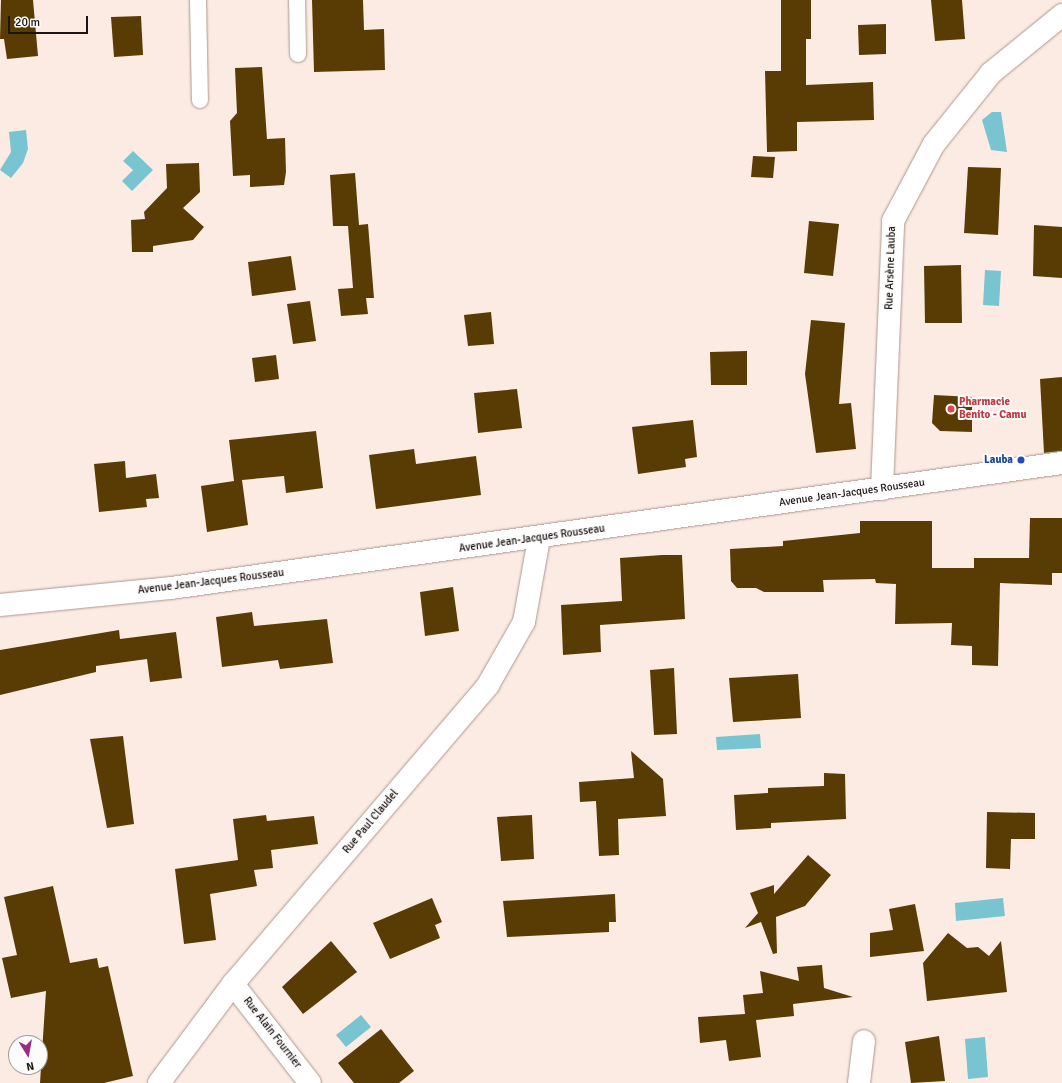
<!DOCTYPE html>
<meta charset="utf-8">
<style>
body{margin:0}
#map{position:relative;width:1062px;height:1083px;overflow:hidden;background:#fcebe2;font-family:Signika,sans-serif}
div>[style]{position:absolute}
.water>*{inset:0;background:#78c4d0}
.building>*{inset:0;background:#583c03}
.roads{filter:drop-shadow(0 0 1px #ab978e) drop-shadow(0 0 1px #ab978e)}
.lane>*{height:16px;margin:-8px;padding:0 8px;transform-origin:8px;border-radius:8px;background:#fff}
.street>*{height:22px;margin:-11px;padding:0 11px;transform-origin:11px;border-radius:11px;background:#fff}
.secondary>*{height:22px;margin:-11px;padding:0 11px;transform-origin:11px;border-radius:11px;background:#fff}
.dots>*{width:11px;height:11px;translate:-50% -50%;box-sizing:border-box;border:2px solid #fcfcfc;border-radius:50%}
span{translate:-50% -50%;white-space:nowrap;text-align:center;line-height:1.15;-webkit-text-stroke:4px #fcfcfc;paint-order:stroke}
.street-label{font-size:11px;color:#1b1411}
.health-label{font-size:11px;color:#be3a42;font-weight:700}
.left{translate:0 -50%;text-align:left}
.transit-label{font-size:11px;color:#164399;font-weight:700}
.right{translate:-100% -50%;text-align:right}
.north{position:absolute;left:8px;top:1035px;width:40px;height:40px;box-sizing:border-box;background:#fcfcfc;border:1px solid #a29f9e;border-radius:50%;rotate:169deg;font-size:11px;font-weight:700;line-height:16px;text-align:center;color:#1b1411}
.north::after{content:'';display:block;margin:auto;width:14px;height:18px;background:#9e2984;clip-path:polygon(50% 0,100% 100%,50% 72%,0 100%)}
.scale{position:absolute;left:8px;top:16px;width:80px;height:18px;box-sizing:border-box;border:2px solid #1b1411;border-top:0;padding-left:5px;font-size:12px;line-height:14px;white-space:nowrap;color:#1b1411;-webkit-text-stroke:3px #fcfcfc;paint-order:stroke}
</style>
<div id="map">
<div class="water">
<div style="clip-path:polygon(992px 112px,1001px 112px,1007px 152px,991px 150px,982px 120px)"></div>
<div style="clip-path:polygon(26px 130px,28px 149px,23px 163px,11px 178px,0 170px,11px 152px,9px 132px)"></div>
<div style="clip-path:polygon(133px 151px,153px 170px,132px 191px,122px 181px,133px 170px,123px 161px)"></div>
<div style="clip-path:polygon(985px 270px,1001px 271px,999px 306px,983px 305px)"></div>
<div style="clip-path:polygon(760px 734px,761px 748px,717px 750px,716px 737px)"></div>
<div style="clip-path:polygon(1003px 898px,1005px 916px,956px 921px,955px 903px)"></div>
<div style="clip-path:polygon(361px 1015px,371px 1027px,346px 1047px,336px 1035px)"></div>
<div style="clip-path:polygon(985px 1037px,988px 1077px,968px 1079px,965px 1039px)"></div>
</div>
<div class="building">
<div style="clip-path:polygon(1px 0,33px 0,38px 56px,7px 59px,4px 39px,0 39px)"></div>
<div style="clip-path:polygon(312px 0,363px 0,364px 30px,384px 29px,385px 70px,314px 72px)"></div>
<div style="clip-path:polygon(781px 0,811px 0,811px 39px,806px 39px,806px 85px,873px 82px,874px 120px,797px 122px,797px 151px,767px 152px,765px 71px,781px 71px)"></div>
<div style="clip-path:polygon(931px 0,962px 0,965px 39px,935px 41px)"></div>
<div style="clip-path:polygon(141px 16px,143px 55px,114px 57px,111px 17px)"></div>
<div style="clip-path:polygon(886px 24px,886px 54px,859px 55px,858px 25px)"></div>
<div style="clip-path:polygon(262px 67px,267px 139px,285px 138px,286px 172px,284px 185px,250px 187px,250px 175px,233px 176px,230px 121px,237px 113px,235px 68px)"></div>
<div style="clip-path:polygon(753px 156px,775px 157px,773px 178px,751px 177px)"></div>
<div style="clip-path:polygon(199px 163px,200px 192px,183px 208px,204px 227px,193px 240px,153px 246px,153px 252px,132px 252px,131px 220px,145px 219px,144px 212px,167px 188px,166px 164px)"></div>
<div style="clip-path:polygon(968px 167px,1001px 168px,998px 235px,964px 233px)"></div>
<div style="clip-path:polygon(355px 173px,359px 225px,368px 224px,374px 298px,366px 298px,368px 314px,341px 316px,338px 289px,353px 288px,348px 226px,333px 226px,330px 175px)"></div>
<div style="clip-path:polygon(809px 221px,839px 224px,833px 276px,804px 273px)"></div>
<div style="clip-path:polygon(1034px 225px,1062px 227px,1062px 278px,1033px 276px)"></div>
<div style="clip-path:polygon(291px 256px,296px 290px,252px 296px,248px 262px)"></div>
<div style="clip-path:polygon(961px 265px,962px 323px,925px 323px,924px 266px)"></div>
<div style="clip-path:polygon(310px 301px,316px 341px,293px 344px,287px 304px)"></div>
<div style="clip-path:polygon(491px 312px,494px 344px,468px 346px,464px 315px)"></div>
<div style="clip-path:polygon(811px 320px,845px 323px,839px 404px,851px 403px,856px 449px,816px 453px,805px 374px)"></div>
<div style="clip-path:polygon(747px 351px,747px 385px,711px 385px,710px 352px)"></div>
<div style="clip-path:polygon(276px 355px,279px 379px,255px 382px,252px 358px)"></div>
<div style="clip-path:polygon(1062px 377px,1062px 451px,1044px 453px,1040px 379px)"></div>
<div style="clip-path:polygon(517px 389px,522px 428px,478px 433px,474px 393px)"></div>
<div style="clip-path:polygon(934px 395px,972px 397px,972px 432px,940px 431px,932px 423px)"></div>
<div style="clip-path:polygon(693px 420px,697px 457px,685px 459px,686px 467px,638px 474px,632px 427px)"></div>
<div style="clip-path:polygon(316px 431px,323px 488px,286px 493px,284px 476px,242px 480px,248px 525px,207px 532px,201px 486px,234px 481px,229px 440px)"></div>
<div style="clip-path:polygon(414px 449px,416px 464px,476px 456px,481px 495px,376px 509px,369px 455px)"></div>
<div style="clip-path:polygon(125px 461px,126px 478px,156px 474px,159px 498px,146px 499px,147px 507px,99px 512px,94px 464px)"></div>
<div style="clip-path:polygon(1030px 518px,1062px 518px,1062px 573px,1052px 573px,1052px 585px,1000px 583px,998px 666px,972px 665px,972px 646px,951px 645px,952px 623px,895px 624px,896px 584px,876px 583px,875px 579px,823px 580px,824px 592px,764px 592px,756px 588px,737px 588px,731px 581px,730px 549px,783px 546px,783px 541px,860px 533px,860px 521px,932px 521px,932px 568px,974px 568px,974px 558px,1029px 558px)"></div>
<div style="clip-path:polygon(662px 555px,682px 555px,685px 619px,600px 625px,601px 652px,563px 655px,561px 605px,622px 601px,620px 558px)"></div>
<div style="clip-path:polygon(453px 587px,459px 631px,425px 636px,420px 592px)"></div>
<div style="clip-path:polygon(252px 612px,254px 626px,327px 619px,333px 663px,280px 669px,278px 660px,222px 667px,216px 617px)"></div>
<div style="clip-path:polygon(119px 630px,120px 639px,176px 632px,182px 678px,150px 682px,147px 659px,96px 666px,96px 672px,0 695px,0 650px)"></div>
<div style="clip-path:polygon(674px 668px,677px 734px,654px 735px,650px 670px)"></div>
<div style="clip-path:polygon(798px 674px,801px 718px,733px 722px,729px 678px)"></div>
<div style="clip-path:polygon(123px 736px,134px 824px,107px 828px,90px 739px)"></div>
<div style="clip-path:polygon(631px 751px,663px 779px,666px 816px,618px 819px,619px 855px,599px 856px,596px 801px,580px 802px,579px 782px,634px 778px)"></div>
<div style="clip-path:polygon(824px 773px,845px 774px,846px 819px,771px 823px,771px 828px,736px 830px,734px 795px,768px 793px,768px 788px,824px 786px)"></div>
<div style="clip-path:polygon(987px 812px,1035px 813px,1035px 839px,1011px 839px,1010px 869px,986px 868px)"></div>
<div style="clip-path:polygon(266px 815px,267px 821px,314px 816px,318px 844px,271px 850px,273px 868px,254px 870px,257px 886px,210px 894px,216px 940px,184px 944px,175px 869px,238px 860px,233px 819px)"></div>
<div style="clip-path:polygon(532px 815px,534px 859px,501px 861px,497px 817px)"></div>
<div style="clip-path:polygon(808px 855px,831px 875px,805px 906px,776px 917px,777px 953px,773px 954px,761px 922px,745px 928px,758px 913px,750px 893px,774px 885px,774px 894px)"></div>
<div style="clip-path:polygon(53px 886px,70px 963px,97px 958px,99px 968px,108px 966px,133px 1076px,104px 1083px,40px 1083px,46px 991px,11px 998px,2px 958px,17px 955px,4px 897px)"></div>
<div style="clip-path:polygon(615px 894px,616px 922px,609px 922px,609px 932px,507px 937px,503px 901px)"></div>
<div style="clip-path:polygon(432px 898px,442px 922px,435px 925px,440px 938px,390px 959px,373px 923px)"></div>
<div style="clip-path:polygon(915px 904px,924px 951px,870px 957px,870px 933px,893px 930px,889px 909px)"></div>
<div style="clip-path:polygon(948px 933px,967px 948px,978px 947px,989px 956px,1001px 941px,1007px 992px,927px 1001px,923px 963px)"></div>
<div style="clip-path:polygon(331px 941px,357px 972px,303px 1014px,282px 987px)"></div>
<div style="clip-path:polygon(822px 965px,824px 988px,853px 997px,793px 1004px,794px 1016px,756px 1020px,761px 1057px,729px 1061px,726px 1040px,700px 1043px,698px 1017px,745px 1014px,743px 995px,763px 993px,760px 971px,799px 981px,797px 967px)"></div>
<div style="clip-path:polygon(381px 1029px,414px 1071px,399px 1083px,354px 1083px,338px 1063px)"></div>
<div style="clip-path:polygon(939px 1036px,945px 1081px,911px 1083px,905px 1042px)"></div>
</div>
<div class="roads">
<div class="lane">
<div style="left:198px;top:0;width:100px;rotate:88.9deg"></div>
<div style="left:297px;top:0;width:54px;rotate:88.9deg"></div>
</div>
<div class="street">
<div style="left:882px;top:489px;width:268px;rotate:-87.6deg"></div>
<div style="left:893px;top:221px;width:87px;rotate:-62deg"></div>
<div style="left:934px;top:144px;width:91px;rotate:-51.2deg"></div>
<div style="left:991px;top:73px;width:92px;rotate:-39.2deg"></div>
<div style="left:233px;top:984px;width:125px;rotate:52.1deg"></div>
<div style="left:159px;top:1083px;width:124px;rotate:-53.2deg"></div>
<div style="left:233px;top:984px;width:393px;rotate:-49.5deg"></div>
<div style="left:488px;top:685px;width:73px;rotate:-60.3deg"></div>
<div style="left:524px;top:622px;width:84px;rotate:-79.8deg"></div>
<div style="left:859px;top:1083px;width:42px;rotate:-83.2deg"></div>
</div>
<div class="secondary">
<div style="left:0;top:605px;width:172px;rotate:-5.7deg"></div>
<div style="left:171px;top:588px;width:900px;rotate:-7.99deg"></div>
</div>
</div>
<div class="dots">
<div style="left:951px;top:409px;background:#e0444e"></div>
<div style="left:1021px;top:460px;background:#1a4fb4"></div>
</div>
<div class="street-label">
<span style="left:891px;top:268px;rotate:-88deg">Rue Arsène Lauba</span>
<span style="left:852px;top:493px;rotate:-8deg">Avenue Jean-Jacques Rousseau</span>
<span style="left:532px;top:539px;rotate:-8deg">Avenue Jean-Jacques Rousseau</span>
<span style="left:211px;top:582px;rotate:-7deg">Avenue Jean-Jacques Rousseau</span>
<span style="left:371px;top:822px;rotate:-50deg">Rue Paul Claudel</span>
<span style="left:272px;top:1033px;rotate:52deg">Rue Alain Fournier</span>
</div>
<div class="health-label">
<span class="left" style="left:959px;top:409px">Pharmacie<br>Benito - Camu</span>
</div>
<div class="transit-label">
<span class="right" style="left:1013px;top:460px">Lauba</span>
</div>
<div class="north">N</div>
<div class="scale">20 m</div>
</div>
